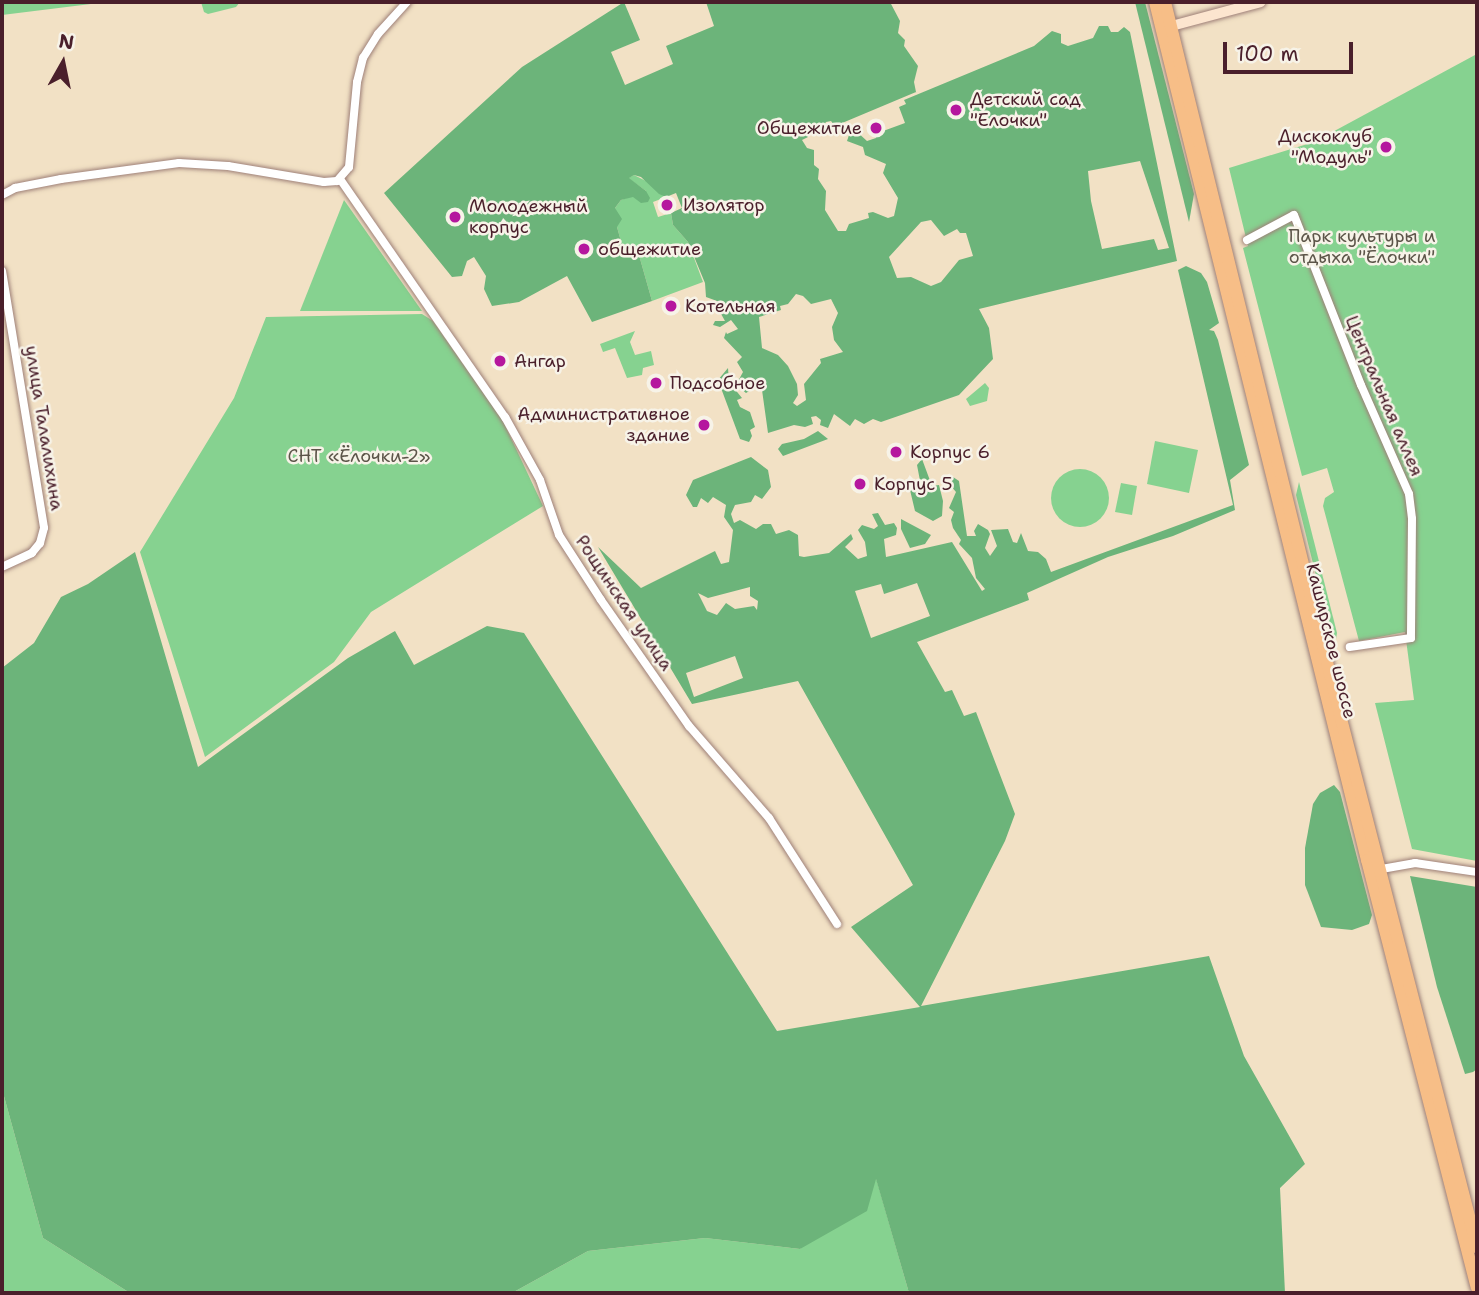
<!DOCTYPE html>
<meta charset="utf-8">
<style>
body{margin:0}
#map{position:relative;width:1479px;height:1295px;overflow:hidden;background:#f2e1c5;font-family:"Shantell Sans",sans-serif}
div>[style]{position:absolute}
.green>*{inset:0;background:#86d290}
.round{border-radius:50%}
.forest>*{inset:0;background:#6cb47a}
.roads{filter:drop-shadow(0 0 2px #9e8078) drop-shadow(0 0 2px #9e8078)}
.street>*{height:8px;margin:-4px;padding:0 4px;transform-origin:4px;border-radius:4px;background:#fff}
.secondary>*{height:10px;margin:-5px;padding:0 5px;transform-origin:5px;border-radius:5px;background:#fce5cf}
.primary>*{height:12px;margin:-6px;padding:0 6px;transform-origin:6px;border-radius:6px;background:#f7be87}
.dots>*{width:19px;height:19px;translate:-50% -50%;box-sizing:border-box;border:4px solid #f7f3e8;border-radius:50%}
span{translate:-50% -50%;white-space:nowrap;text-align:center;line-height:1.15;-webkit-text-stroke:5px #f7f3e8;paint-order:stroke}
.poi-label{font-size:18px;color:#4a1f2b}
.left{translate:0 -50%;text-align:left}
.right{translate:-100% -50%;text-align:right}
.park-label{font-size:18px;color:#5c5549}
.street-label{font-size:18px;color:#4a1f2b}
.frame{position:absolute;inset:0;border:4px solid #4a1f2b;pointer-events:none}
.north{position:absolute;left:28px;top:28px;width:70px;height:70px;-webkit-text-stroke:5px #f7f3e8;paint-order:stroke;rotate:9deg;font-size:19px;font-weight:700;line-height:28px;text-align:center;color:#4a1f2b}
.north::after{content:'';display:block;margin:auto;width:24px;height:32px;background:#4a1f2b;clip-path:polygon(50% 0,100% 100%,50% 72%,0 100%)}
.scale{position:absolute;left:1223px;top:42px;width:130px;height:32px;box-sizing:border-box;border:4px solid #4a1f2b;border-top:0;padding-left:9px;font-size:21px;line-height:24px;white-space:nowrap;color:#4a1f2b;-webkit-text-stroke:5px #f7f3e8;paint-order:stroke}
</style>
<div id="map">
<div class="green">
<div style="clip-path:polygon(2px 2px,107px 2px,2px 15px)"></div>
<div style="clip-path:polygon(201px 2px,240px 2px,236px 7px,208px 14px,204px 12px)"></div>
<div style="clip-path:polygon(1475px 55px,1477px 58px,1477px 861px,1412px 849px,1375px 703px,1414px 700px,1405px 632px,1359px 641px,1323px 506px,1325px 498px,1334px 492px,1327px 468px,1302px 476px,1243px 248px,1248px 246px,1229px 168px,1314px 142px)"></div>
<div style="clip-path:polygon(634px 175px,650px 183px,666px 197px,653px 202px,658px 217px,671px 213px,673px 225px,688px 242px,703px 282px,652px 301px,639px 255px,622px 245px,617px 227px,615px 208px,621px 200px,646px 191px,628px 178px)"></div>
<div style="clip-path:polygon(344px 200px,422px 311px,300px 311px)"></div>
<div style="clip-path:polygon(422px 314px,433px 321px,503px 421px,543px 506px,371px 612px,334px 662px,205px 757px,140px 552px,234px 398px,266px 317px)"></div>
<div style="clip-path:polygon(635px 331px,630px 342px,635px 355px,651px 351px,654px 365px,643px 368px,642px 375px,627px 378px,615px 348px,603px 352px,600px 344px)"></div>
<div style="clip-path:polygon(985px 383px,989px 388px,987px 401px,970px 406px,966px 399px)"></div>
<div style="clip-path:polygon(1155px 441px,1198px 450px,1189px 493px,1147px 484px)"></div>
<div class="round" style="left:1051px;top:469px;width:58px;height:58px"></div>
<div style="clip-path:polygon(1299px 482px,1337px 633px,1336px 639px,1332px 636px,1328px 624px,1296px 495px)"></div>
<div style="clip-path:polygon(1121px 483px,1137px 486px,1132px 515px,1115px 512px)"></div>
<div style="clip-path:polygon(2px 1089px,43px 1238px,130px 1293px,2px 1293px)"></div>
<div style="clip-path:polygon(876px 1178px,909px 1293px,512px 1293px,588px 1251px,705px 1238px,800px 1249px)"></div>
</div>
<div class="forest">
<div style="clip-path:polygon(evenodd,624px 2px,640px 40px,611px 52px,625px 85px,673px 64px,666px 46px,714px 26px,706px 2px,890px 2px,900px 21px,898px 33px,905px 40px,904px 46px,918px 66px,914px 82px,916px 92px,835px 126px,831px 121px,826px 122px,821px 130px,807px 131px,808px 137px,802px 140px,807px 148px,814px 150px,814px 165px,819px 169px,818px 179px,826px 191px,825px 210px,838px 231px,846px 231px,849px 224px,869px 218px,868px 213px,873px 212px,888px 218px,894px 216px,898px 198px,883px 173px,886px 164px,865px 155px,863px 147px,847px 141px,850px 132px,856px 131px,867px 141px,876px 138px,875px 134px,905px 123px,899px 107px,906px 104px,904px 100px,1034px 46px,1052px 31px,1061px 34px,1061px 43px,1068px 46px,1093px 38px,1099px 26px,1108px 26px,1111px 32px,1118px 32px,1124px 27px,1130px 32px,1177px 261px,979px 309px,989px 328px,993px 359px,959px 395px,881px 422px,873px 419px,864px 424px,855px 419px,850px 426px,834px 414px,828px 428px,820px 425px,821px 420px,816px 416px,811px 417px,813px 424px,805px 427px,794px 425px,768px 433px,762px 390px,756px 387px,746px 393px,741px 389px,737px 383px,743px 372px,737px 362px,742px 357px,724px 338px,726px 332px,727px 334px,738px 329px,731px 320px,720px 327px,713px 325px,715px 321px,725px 321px,720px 312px,722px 307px,717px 301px,706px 297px,705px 283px,688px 242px,673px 225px,671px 213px,682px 208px,676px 193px,666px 197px,659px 194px,641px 177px,634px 175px,629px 178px,646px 191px,650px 198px,648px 202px,641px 203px,633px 197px,621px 200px,615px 208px,622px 219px,617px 227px,622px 245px,630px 244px,639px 255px,652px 301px,592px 322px,567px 276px,519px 302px,492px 306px,484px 289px,486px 276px,474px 257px,467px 261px,462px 276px,452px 277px,384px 193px,522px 67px,624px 2px,1140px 161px,1169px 248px,1158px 250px,1154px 239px,1102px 249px,1091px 201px,1088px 171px,1140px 161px,624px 2px,931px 220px,944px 236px,957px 229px,960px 233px,966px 233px,973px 256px,959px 260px,941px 282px,931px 286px,911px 277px,897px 278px,889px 257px,921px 222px,931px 220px,624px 2px,796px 294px,803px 296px,811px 304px,831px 299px,838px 313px,832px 327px,834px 340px,843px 352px,820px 359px,821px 363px,804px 384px,806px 400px,797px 406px,793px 403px,798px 395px,797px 384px,788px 366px,778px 355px,762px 348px,759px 317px,781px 310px,780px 306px,788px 304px,796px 294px)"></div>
<div style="clip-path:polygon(1135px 2px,1145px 2px,1194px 194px,1189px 222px)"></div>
<div style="clip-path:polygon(evenodd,1186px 266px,1201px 273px,1207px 282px,1219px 323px,1209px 330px,1214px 331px,1218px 340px,1249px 465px,1230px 480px,1235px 510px,1173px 536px,1108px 557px,1027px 593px,1029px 600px,917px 642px,945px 692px,952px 690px,964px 716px,976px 712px,1015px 814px,1005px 841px,921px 1006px,1209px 956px,1244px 1056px,1305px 1164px,1280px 1188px,1285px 1293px,909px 1293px,876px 1179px,867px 1211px,800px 1249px,705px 1238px,588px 1251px,512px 1293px,130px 1293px,43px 1238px,2px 1089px,2px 668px,34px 643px,61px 597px,88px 584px,135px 552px,198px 767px,348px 658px,395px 631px,414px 665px,487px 626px,524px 633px,777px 1031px,920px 1007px,851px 927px,913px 885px,798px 681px,692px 704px,598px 547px,641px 588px,715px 551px,721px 564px,729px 562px,733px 530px,724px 517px,726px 505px,713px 497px,708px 503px,701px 498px,697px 507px,693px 507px,686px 495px,693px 480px,751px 457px,768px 470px,771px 487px,762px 499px,755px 495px,751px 502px,735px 505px,731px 514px,734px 523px,740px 520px,756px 529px,763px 524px,771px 524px,776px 534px,789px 530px,798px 535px,799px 556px,804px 557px,829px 553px,851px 534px,853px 539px,845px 547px,858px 559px,867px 556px,865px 542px,858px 530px,862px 525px,874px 529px,878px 526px,872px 514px,878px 513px,885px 525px,894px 523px,897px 528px,896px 535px,884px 539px,886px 557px,952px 542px,982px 591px,985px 589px,976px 578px,972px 558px,959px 544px,961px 540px,953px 528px,951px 520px,954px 512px,949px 508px,956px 492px,950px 485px,953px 477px,959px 481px,967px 536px,976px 536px,974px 531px,978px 524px,988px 530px,990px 534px,985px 548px,990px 556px,997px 546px,991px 530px,1008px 529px,1013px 542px,1017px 543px,1021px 533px,1028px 551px,1038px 552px,1046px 559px,1051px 572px,1233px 505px,1178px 270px,1186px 266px,917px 583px,930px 616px,871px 638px,855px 591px,881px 584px,884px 594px,917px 583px,1186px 266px,750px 587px,750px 596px,758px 601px,757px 610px,754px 606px,735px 609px,726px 603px,717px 615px,707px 611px,698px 593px,708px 598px,750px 587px,1186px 266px,735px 656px,743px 678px,694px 697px,686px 673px,735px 656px)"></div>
<div style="clip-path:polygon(728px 368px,729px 382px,742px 398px,737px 400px,740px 407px,750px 412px,755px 427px,750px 430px,752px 436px,749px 442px,740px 439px,718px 380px)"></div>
<div style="clip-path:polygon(818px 431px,828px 439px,783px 456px,778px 449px,782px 444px,804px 439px)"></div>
<div style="clip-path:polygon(922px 459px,932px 486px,939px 485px,943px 501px,942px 516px,933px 521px,915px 511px,910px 490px,912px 487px,921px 486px,917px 465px)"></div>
<div style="clip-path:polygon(901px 519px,931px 535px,925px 544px,910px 548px,901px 529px)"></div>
<div style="clip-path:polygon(1334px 785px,1340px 792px,1372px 915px,1369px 924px,1352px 930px,1321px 927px,1305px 885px,1305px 848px,1313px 804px,1320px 793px)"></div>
<div style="clip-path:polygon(1410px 876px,1477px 887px,1477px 1069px,1473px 1072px,1465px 1074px,1437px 987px)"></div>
</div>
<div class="roads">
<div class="street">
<div style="left:340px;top:179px;width:290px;rotate:55.3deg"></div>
<div style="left:505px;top:417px;width:72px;rotate:60.9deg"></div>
<div style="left:540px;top:480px;width:58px;rotate:70.9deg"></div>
<div style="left:559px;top:535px;width:77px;rotate:57.1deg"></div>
<div style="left:601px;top:600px;width:154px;rotate:55.1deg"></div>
<div style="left:689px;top:726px;width:122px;rotate:49deg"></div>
<div style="left:769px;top:818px;width:126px;rotate:57.3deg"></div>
<div style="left:2px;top:195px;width:15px;rotate:-28deg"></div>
<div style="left:15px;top:188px;width:47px;rotate:-11.1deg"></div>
<div style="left:61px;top:179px;width:119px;rotate:-7.7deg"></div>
<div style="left:179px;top:163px;width:49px;rotate:3.5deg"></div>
<div style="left:228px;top:166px;width:97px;rotate:9.5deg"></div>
<div style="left:324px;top:182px;width:13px;rotate:-4deg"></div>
<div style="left:337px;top:181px;width:18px;rotate:-49deg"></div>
<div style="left:349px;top:167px;width:85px;rotate:-84.6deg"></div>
<div style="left:357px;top:82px;width:25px;rotate:-76deg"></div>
<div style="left:363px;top:58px;width:28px;rotate:-58deg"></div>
<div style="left:378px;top:34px;width:43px;rotate:-47.8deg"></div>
<div style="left:1247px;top:240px;width:53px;rotate:-28deg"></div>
<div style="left:1294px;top:215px;width:183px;rotate:68.5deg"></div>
<div style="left:1361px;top:385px;width:119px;rotate:66.2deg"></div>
<div style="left:1409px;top:494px;width:25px;rotate:83deg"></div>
<div style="left:1412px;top:519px;width:119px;rotate:90.5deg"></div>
<div style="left:1411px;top:638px;width:62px;rotate:171.6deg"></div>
<div style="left:2px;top:271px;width:260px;rotate:80.7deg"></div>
<div style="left:44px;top:528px;width:16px;rotate:105deg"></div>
<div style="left:40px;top:543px;width:13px;rotate:129deg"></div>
<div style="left:32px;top:553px;width:33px;rotate:155deg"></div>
<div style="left:1376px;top:870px;width:40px;rotate:-10deg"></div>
<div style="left:1415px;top:863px;width:63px;rotate:8.3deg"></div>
</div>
<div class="secondary">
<div style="left:1164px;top:28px;width:100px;rotate:-15deg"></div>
</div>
<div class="primary">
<div style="left:1155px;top:2px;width:884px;rotate:76.12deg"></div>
<div style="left:1367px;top:860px;width:441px;rotate:75.6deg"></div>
<div style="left:1165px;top:2px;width:722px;rotate:76.21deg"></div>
<div style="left:1337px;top:703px;width:562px;rotate:75.57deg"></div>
</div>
</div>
<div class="dots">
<div style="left:956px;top:110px;background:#b5179e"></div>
<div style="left:876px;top:128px;background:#b5179e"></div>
<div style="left:1386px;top:147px;background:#b5179e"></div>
<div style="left:667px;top:205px;background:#b5179e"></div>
<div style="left:455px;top:217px;background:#b5179e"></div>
<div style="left:584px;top:249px;background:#b5179e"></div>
<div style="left:671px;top:306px;background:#b5179e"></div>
<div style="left:500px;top:361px;background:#b5179e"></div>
<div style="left:656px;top:383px;background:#b5179e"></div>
<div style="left:704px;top:425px;background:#b5179e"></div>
<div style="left:896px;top:452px;background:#b5179e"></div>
<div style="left:860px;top:484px;background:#b5179e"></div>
</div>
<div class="poi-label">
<span class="left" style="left:970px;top:110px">Детский сад<br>"Елочки"</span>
<span class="right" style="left:862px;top:128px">Общежитие</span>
<span class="right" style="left:1372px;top:147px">Дискоклуб<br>"Модуль"</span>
<span class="left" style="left:683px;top:205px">Изолятор</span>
<span class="left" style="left:469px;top:217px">Молодежный<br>корпус</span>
<span class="left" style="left:598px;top:249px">общежитие</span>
<span class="left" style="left:685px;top:306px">Котельная</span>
<span class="left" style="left:514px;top:361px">Ангар</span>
<span class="left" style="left:670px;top:383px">Подсобное</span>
<span class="right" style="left:690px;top:425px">Административное<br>здание</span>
<span class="left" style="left:910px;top:452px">Корпус 6</span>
<span class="left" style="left:874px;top:484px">Корпус 5</span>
</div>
<div class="park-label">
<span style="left:1362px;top:247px">Парк культуры и<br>отдыха "Ёлочки"</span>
<span style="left:359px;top:456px">СНТ «Ёлочки-2»</span>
</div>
<div class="street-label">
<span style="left:1384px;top:396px;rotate:67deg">Центральная аллея</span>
<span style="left:44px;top:428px;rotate:81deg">улица Талалихина</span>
<span style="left:624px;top:603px;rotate:56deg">Рощинская улица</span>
<span style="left:1331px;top:641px;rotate:76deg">Каширское шоссе</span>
</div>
<div class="frame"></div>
<div class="north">N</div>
<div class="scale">100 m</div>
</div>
